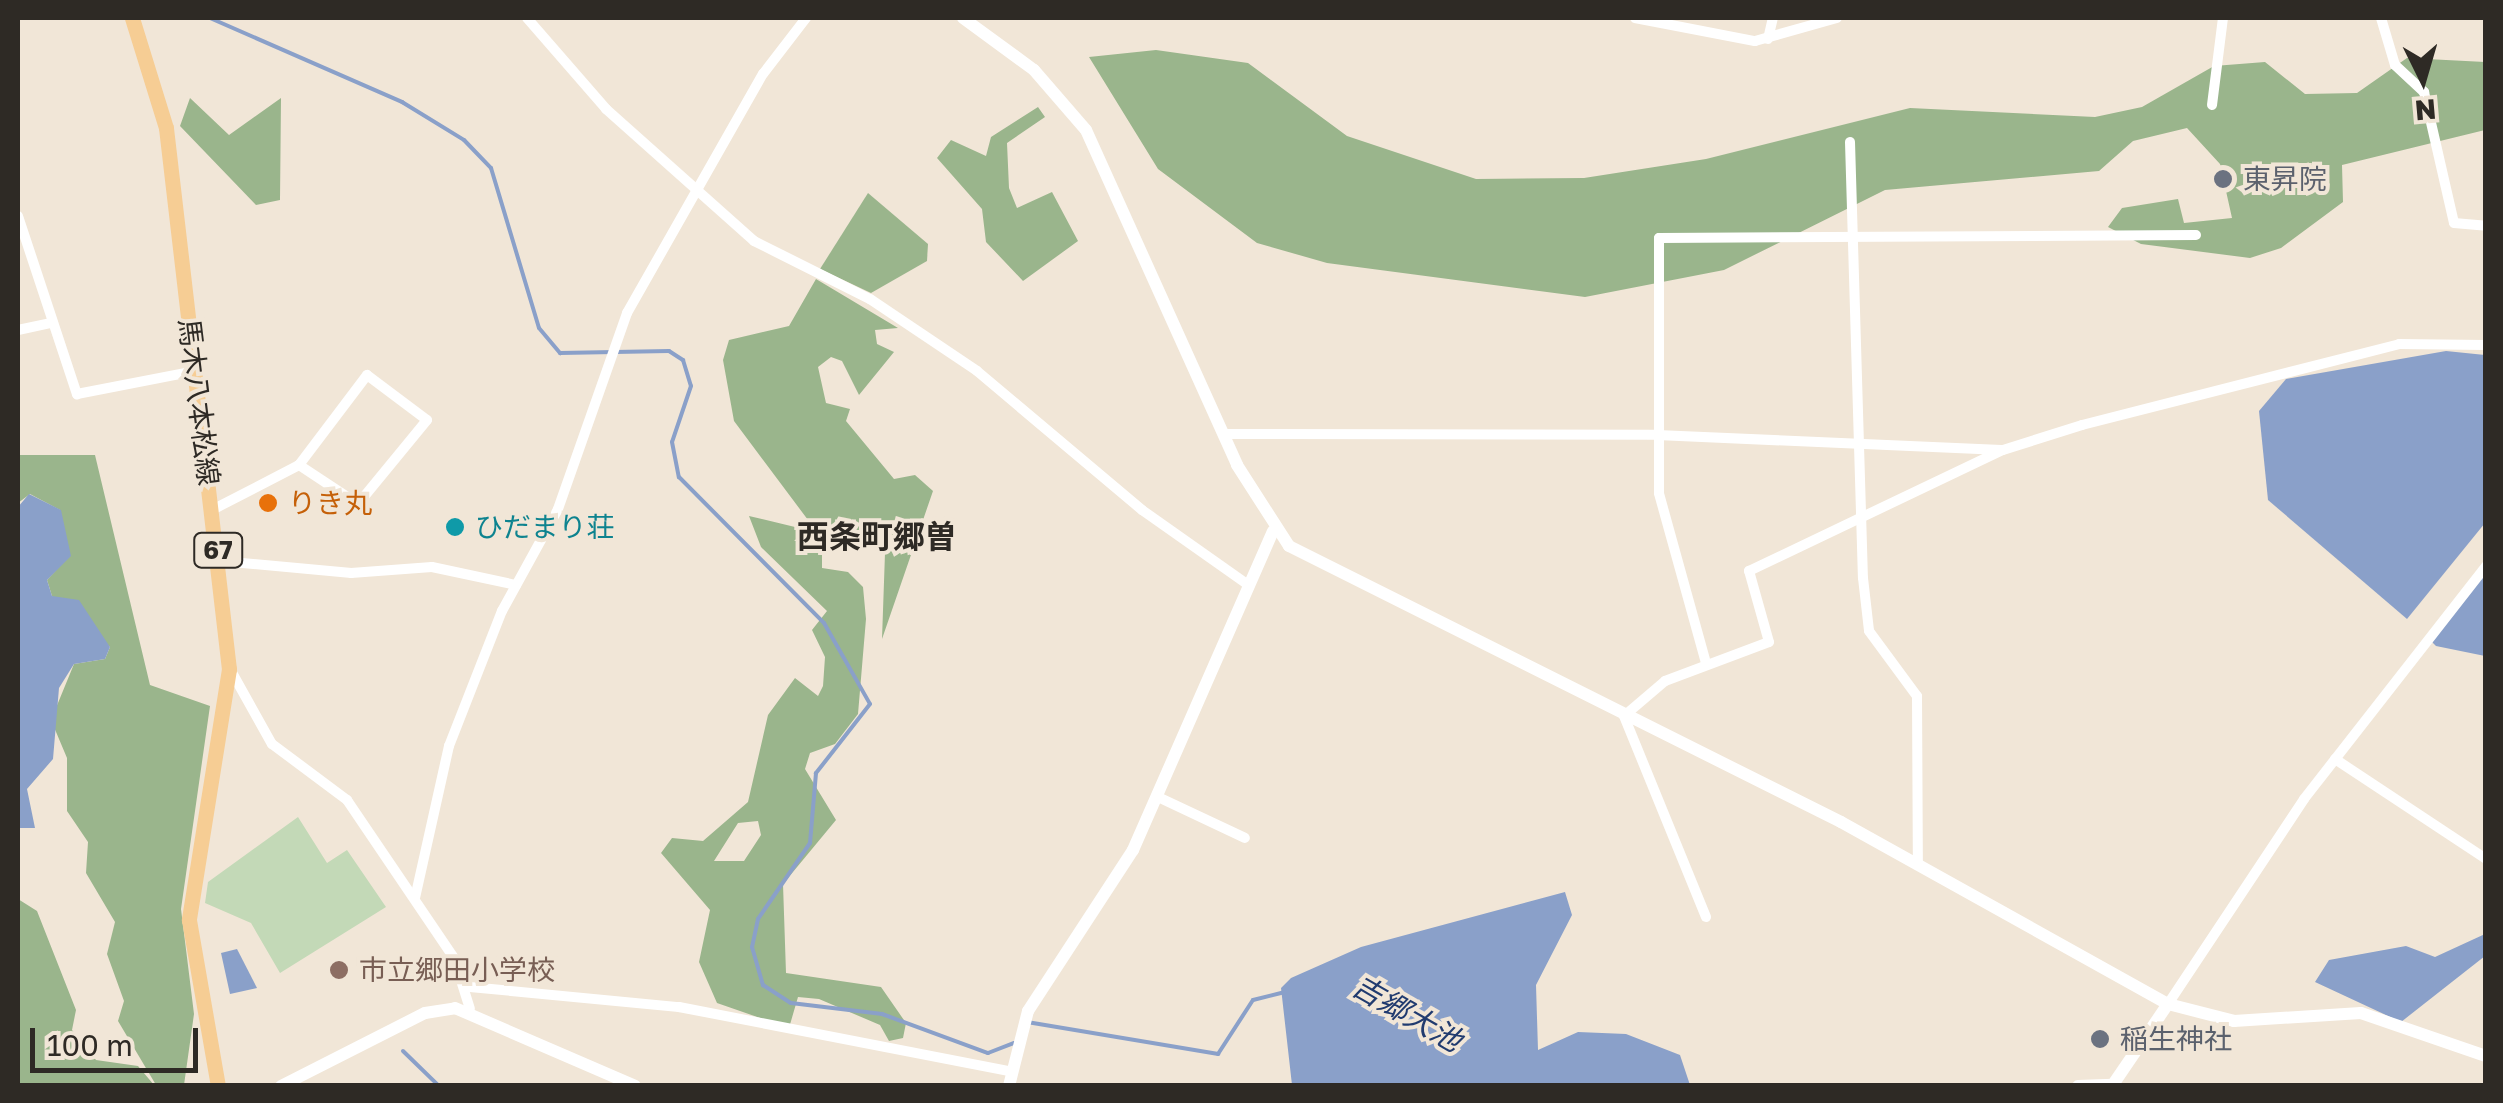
<!DOCTYPE html>
<meta charset="utf-8">
<style>
body{margin:0}
#map{position:relative;width:2503px;height:1103px;overflow:hidden;background:#f1e6d7;font-family:"Golos Text","Noto Sans JP",sans-serif}
div>[style]{position:absolute}
.green>*{inset:0;background:#c3d9b7}
.forest>*{inset:0;background:#9ab58c}
.water>*{inset:0;background:#8aa0c9}
.stream>*{height:4px;margin:-2px;padding:0 2px;transform-origin:2px;border-radius:2px;background:#8aa0c9}
.minor>*{height:10px;margin:-5px;padding:0 5px;transform-origin:5px;border-radius:5px;background:#fff}
.tertiary>*{height:12px;margin:-6px;padding:0 6px;transform-origin:6px;border-radius:6px;background:#fff}
.primary>*{height:15px;margin:-7.5px;padding:0 7.5px;transform-origin:7.5px;border-radius:7.5px;background:#f6cd94}
.dots>*{width:28px;height:28px;translate:-50% -50%;box-sizing:border-box;border:5px solid #f1e6d7;border-radius:50%}
span{translate:-50% -50%;white-space:nowrap;text-align:center;line-height:1.15;-webkit-text-stroke:8px #f1e6d7;paint-order:stroke}
.shield-label span{padding:2px 8px;background:#f1e6d7;border:2px solid;border-radius:8px;-webkit-text-stroke-width:0}
.shield-label{font-size:25px;color:#2e2a25;font-weight:700}
.worship-label{font-size:28px;color:#5b616d}
.left{translate:0 -50%;text-align:left}
.street-label{font-size:28px;color:#2e2a25}
.food-label{font-size:28px;color:#c56008}
.culture-label{font-size:28px;color:#0d838f}
.education-label{font-size:28px;color:#785e54}
.water-label{font-size:30px;color:#213b6f;font-style:italic}
.quarter-label{font-size:32px;color:#2e2a25;font-weight:700}
.frame{position:absolute;inset:0;border:20px solid #2e2a25;pointer-events:none}
.north{position:absolute;left:2373px;top:30px;width:100px;height:100px;-webkit-text-stroke:8px #f1e6d7;paint-order:stroke;rotate:175deg;font-size:28px;font-weight:700;line-height:40px;text-align:center;color:#2e2a25}
.north::after{content:'';display:block;margin:auto;width:35px;height:45px;background:#2e2a25;clip-path:polygon(50% 0,100% 100%,50% 72%,0 100%)}
.scale{position:absolute;left:30px;top:1028px;width:168px;height:45px;box-sizing:border-box;border:5px solid #2e2a25;border-top:0;padding-left:12px;font-size:30px;line-height:35px;white-space:nowrap;color:#2e2a25;-webkit-text-stroke:8px #f1e6d7;paint-order:stroke}
</style>
<div id="map">
<div class="green">
<div style="clip-path:polygon(298px 817px,327px 863px,347px 850px,386px 907px,280px 973px,251px 923px,205px 903px,208px 882px)"></div>
</div>
<div class="forest">
<div style="clip-path:polygon(1156px 50px,1248px 63px,1347px 136px,1476px 179px,1584px 178px,1706px 159px,1910px 108px,2095px 117px,2142px 107px,2214px 66px,2265px 62px,2305px 94px,2357px 93px,2407px 58px,2485px 62px,2485px 130px,2342px 165px,2343px 202px,2281px 248px,2250px 258px,2141px 244px,2108px 227px,2122px 208px,2178px 199px,2184px 223px,2232px 218px,2220px 164px,2187px 128px,2133px 141px,2099px 171px,1885px 190px,1724px 270px,1585px 297px,1327px 263px,1257px 243px,1158px 169px,1089px 57px)"></div>
<div style="clip-path:polygon(190px 98px,229px 135px,281px 98px,280px 200px,256px 205px,180px 126px)"></div>
<div style="clip-path:polygon(1038px 107px,1045px 117px,1007px 143px,1009px 188px,1017px 208px,1052px 192px,1078px 241px,1023px 281px,986px 242px,982px 209px,937px 158px,951px 140px,986px 156px,991px 137px)"></div>
<div style="clip-path:polygon(868px 193px,928px 244px,927px 261px,871px 293px,820px 269px)"></div>
<div style="clip-path:polygon(816px 279px,898px 328px,875px 330px,877px 344px,894px 352px,859px 395px,842px 361px,831px 357px,818px 367px,826px 403px,850px 409px,846px 421px,894px 479px,915px 475px,933px 491px,882px 639px,885px 553px,877px 537px,857px 539px,808px 520px,734px 421px,723px 360px,729px 340px,789px 326px)"></div>
<div style="clip-path:polygon(18px 455px,95px 455px,150px 685px,210px 706px,181px 909px,194px 1014px,184px 1085px,156px 1085px,118px 1021px,124px 1001px,107px 954px,115px 922px,86px 873px,88px 842px,67px 811px,67px 758px,51px 720px,74px 664px,105px 659px,110px 647px,52px 596px,47px 580px,70px 555px,60px 510px,30px 494px,18px 503px)"></div>
<div style="clip-path:polygon(evenodd,749px 516px,795px 527px,822px 545px,822px 568px,848px 572px,863px 587px,866px 619px,858px 714px,835px 744px,810px 753px,805px 769px,836px 820px,783px 884px,786px 973px,881px 987px,906px 1023px,903px 1038px,889px 1041px,880px 1025px,819px 999px,798px 997px,789px 1028px,717px 1003px,699px 962px,710px 910px,661px 853px,672px 838px,703px 841px,748px 802px,768px 715px,795px 678px,818px 696px,823px 686px,825px 657px,812px 630px,827px 611px,761px 547px,749px 516px,758px 821px,761px 835px,744px 861px,714px 861px,738px 823px,758px 821px)"></div>
<div style="clip-path:polygon(18px 899px,37px 911px,76px 1010px,72px 1030px,96px 1060px,138px 1066px,154px 1085px,18px 1083px)"></div>
</div>
<div class="water">
<div style="clip-path:polygon(2446px 351px,2485px 355px,2485px 523px,2407px 619px,2268px 500px,2259px 411px,2286px 379px)"></div>
<div style="clip-path:polygon(29px 494px,61px 510px,71px 556px,47px 580px,52px 596px,79px 600px,110px 647px,105px 659px,74px 664px,59px 688px,53px 759px,27px 789px,35px 828px,18px 828px,18px 507px)"></div>
<div style="clip-path:polygon(2485px 565px,2485px 656px,2436px 646px,2431px 641px)"></div>
<div style="clip-path:polygon(1565px 892px,1572px 915px,1536px 985px,1538px 1050px,1578px 1032px,1626px 1034px,1680px 1055px,1690px 1085px,1292px 1085px,1281px 988px,1291px 978px,1361px 947px)"></div>
<div style="clip-path:polygon(2485px 934px,2485px 956px,2401px 1022px,2315px 982px,2329px 960px,2406px 946px,2435px 957px)"></div>
<div style="clip-path:polygon(237px 949px,257px 988px,230px 994px,221px 953px)"></div>
</div>
<div class="stream">
<div style="left:210px;top:18px;width:210px;rotate:23.6deg"></div>
<div style="left:402px;top:102px;width:73px;rotate:31.5deg"></div>
<div style="left:464px;top:140px;width:39px;rotate:46deg"></div>
<div style="left:491px;top:168px;width:167px;rotate:73.3deg"></div>
<div style="left:539px;top:328px;width:33px;rotate:50deg"></div>
<div style="left:560px;top:353px;width:109px;rotate:-1.1deg"></div>
<div style="left:669px;top:351px;width:17px;rotate:33deg"></div>
<div style="left:683px;top:360px;width:27px;rotate:73deg"></div>
<div style="left:691px;top:386px;width:59px;rotate:108.7deg"></div>
<div style="left:672px;top:442px;width:36px;rotate:79deg"></div>
<div style="left:679px;top:477px;width:206px;rotate:45.2deg"></div>
<div style="left:824px;top:623px;width:93px;rotate:60.4deg"></div>
<div style="left:870px;top:704px;width:88px;rotate:128deg"></div>
<div style="left:816px;top:773px;width:70px;rotate:94.9deg"></div>
<div style="left:810px;top:843px;width:92px;rotate:124.4deg"></div>
<div style="left:758px;top:919px;width:29px;rotate:102deg"></div>
<div style="left:752px;top:947px;width:40px;rotate:74deg"></div>
<div style="left:763px;top:985px;width:33px;rotate:33deg"></div>
<div style="left:791px;top:1003px;width:92px;rotate:6.9deg"></div>
<div style="left:882px;top:1014px;width:113px;rotate:20.2deg"></div>
<div style="left:988px;top:1053px;width:28px;rotate:-21deg"></div>
<div style="left:1027px;top:1022px;width:194px;rotate:9.5deg"></div>
<div style="left:1218px;top:1054px;width:64px;rotate:-57.1deg"></div>
<div style="left:1253px;top:1000px;width:33px;rotate:-14deg"></div>
<div style="left:403px;top:1051px;width:50px;rotate:44.2deg"></div>
</div>
<div class="minor">
<div style="left:527px;top:18px;width:121px;rotate:49deg"></div>
<div style="left:606px;top:109px;width:198px;rotate:41.7deg"></div>
<div style="left:754px;top:241px;width:130px;rotate:26.6deg"></div>
<div style="left:870px;top:299px;width:129px;rotate:33.9deg"></div>
<div style="left:977px;top:371px;width:216px;rotate:40.1deg"></div>
<div style="left:1142px;top:510px;width:128px;rotate:35.2deg"></div>
<div style="left:1635px;top:18px;width:122px;rotate:10.9deg"></div>
<div style="left:1755px;top:41px;width:85px;rotate:-15.7deg"></div>
<div style="left:2381px;top:18px;width:49px;rotate:73.4deg"></div>
<div style="left:2395px;top:65px;width:40px;rotate:43deg"></div>
<div style="left:2424px;top:92px;width:134px;rotate:77.1deg"></div>
<div style="left:2454px;top:223px;width:32px;rotate:5deg"></div>
<div style="left:1768px;top:39px;width:22px;rotate:-77deg"></div>
<div style="left:2212px;top:105px;width:88px;rotate:-82.8deg"></div>
<div style="left:1850px;top:142px;width:436px;rotate:88.3deg"></div>
<div style="left:1863px;top:578px;width:53px;rotate:83.5deg"></div>
<div style="left:1869px;top:631px;width:81px;rotate:53.6deg"></div>
<div style="left:1917px;top:696px;width:169px;rotate:89.7deg"></div>
<div style="left:18px;top:216px;width:188px;rotate:71.7deg"></div>
<div style="left:77px;top:394px;width:120px;rotate:-11deg"></div>
<div style="left:18px;top:330px;width:34px;rotate:-12deg"></div>
<div style="left:367px;top:375px;width:75px;rotate:36.9deg"></div>
<div style="left:427px;top:420px;width:109px;rotate:129.4deg"></div>
<div style="left:358px;top:504px;width:71px;rotate:-146.5deg"></div>
<div style="left:299px;top:465px;width:113px;rotate:-52.9deg"></div>
<div style="left:1224px;top:434px;width:433px;rotate:0.1deg"></div>
<div style="left:1657px;top:435px;width:345px;rotate:2.5deg"></div>
<div style="left:212px;top:510px;width:98px;rotate:-27.3deg"></div>
<div style="left:220px;top:561px;width:132px;rotate:5.2deg"></div>
<div style="left:351px;top:573px;width:81px;rotate:-4.2deg"></div>
<div style="left:432px;top:567px;width:86px;rotate:12.1deg"></div>
<div style="left:1706px;top:663px;width:176px;rotate:-105.5deg"></div>
<div style="left:1659px;top:493px;width:255px;rotate:-90deg"></div>
<div style="left:1659px;top:238px;width:537px;rotate:-0.32deg"></div>
<div style="left:230px;top:669px;width:86px;rotate:60.8deg"></div>
<div style="left:272px;top:744px;width:94px;rotate:36.7deg"></div>
<div style="left:347px;top:800px;width:191px;rotate:55.9deg"></div>
<div style="left:454px;top:958px;width:53px;rotate:72.6deg"></div>
<div style="left:2335px;top:759px;width:181px;rotate:33.5deg"></div>
<div style="left:1158px;top:797px;width:96px;rotate:25.2deg"></div>
<div style="left:415px;top:898px;width:156px;rotate:-77.4deg"></div>
<div style="left:449px;top:746px;width:145px;rotate:-68.6deg"></div>
<div style="left:502px;top:611px;width:116px;rotate:-61.2deg"></div>
<div style="left:558px;top:509px;width:208px;rotate:-70.6deg"></div>
<div style="left:627px;top:313px;width:275px;rotate:-60.4deg"></div>
<div style="left:763px;top:74px;width:71px;rotate:-52.5deg"></div>
<div style="left:1706px;top:917px;width:217px;rotate:-112.2deg"></div>
<div style="left:1624px;top:716px;width:54px;rotate:-40.5deg"></div>
<div style="left:1665px;top:681px;width:111px;rotate:-20.6deg"></div>
<div style="left:1769px;top:642px;width:74px;rotate:-105.7deg"></div>
<div style="left:1749px;top:571px;width:281px;rotate:-25.5deg"></div>
<div style="left:2003px;top:450px;width:83px;rotate:-17.6deg"></div>
<div style="left:2082px;top:425px;width:327px;rotate:-14.3deg"></div>
<div style="left:2399px;top:344px;width:87px;rotate:0.7deg"></div>
<div style="left:470px;top:987px;width:210px;rotate:5.5deg"></div>
<div style="left:679px;top:1007px;width:339px;rotate:11deg"></div>
<div style="left:2168px;top:1004px;width:246px;rotate:-56.4deg"></div>
<div style="left:2304px;top:799px;width:296px;rotate:-52deg"></div>
</div>
<div class="tertiary">
<div style="left:963px;top:18px;width:88px;rotate:36.2deg"></div>
<div style="left:1034px;top:70px;width:79px;rotate:49.1deg"></div>
<div style="left:1086px;top:130px;width:367px;rotate:65.7deg"></div>
<div style="left:1237px;top:465px;width:96px;rotate:57.3deg"></div>
<div style="left:1289px;top:546px;width:617px;rotate:26.57deg"></div>
<div style="left:1841px;top:822px;width:374px;rotate:29.1deg"></div>
<div style="left:2168px;top:1004px;width:68px;rotate:14.4deg"></div>
<div style="left:2234px;top:1021px;width:127px;rotate:-3.6deg"></div>
<div style="left:2361px;top:1013px;width:132px;rotate:19deg"></div>
<div style="left:281px;top:1086px;width:161px;rotate:-26.9deg"></div>
<div style="left:425px;top:1013px;width:30px;rotate:-9deg"></div>
<div style="left:455px;top:1008px;width:196px;rotate:23.4deg"></div>
<div style="left:1009px;top:1086px;width:77px;rotate:-75.8deg"></div>
<div style="left:1028px;top:1011px;width:192px;rotate:-56.9deg"></div>
<div style="left:1133px;top:850px;width:348px;rotate:-66.3deg"></div>
<div style="left:2078px;top:1086px;width:35px;rotate:-2deg"></div>
<div style="left:2112px;top:1086px;width:99px;rotate:-55.7deg"></div>
</div>
<div class="primary">
<div style="left:132px;top:18px;width:115px;rotate:72.8deg"></div>
<div style="left:166px;top:128px;width:545px;rotate:83.36deg"></div>
<div style="left:229px;top:669px;width:254px;rotate:99.1deg"></div>
<div style="left:189px;top:920px;width:169px;rotate:80.1deg"></div>
</div>
<div class="dots">
<div style="left:2223px;top:179px;background:#6b7280"></div>
<div style="left:268px;top:503px;background:#e8710a"></div>
<div style="left:455px;top:527px;background:#0f9aa8"></div>
<div style="left:339px;top:970px;background:#8d6e63"></div>
<div style="left:2100px;top:1039px;background:#6b7280"></div>
</div>
<div class="shield-label">
<span style="left:218px;top:550px">67</span>
</div>
<div class="worship-label">
<span class="left" style="left:2243px;top:179px">東昇院</span>
<span class="left" style="left:2120px;top:1039px">稲生神社</span>
</div>
<div class="street-label">
<span style="left:199px;top:402px;rotate:83deg">馬木八本松線</span>
</div>
<div class="food-label">
<span class="left" style="left:288px;top:503px">りき丸</span>
</div>
<div class="culture-label">
<span class="left" style="left:475px;top:527px">ひだまり荘</span>
</div>
<div class="education-label">
<span class="left" style="left:359px;top:970px">市立郷田小学校</span>
</div>
<div class="water-label">
<span style="left:1407px;top:1013px;rotate:30deg">吉郷大池</span>
</div>
<div class="quarter-label">
<span style="left:877px;top:536px">西条町郷曽</span>
</div>
<div class="frame"></div>
<div class="north">N</div>
<div class="scale">100 m</div>
</div>
